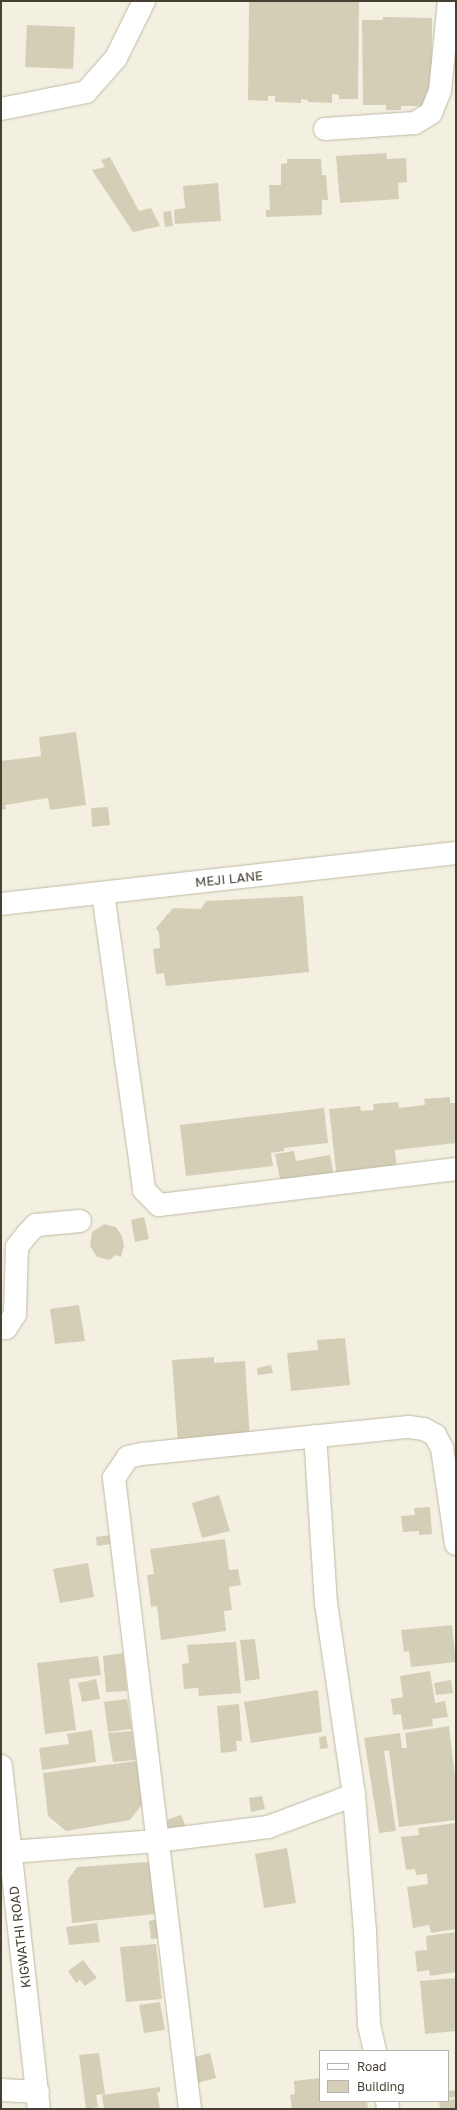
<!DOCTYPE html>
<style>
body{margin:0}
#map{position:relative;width:457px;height:2110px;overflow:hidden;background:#f3f0e2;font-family:"Golos Text",sans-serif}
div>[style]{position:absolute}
.building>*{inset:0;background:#d5ceb6}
.roads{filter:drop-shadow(0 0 1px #bfbaa4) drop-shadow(0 0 1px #bfbaa4)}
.minor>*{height:22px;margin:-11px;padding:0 11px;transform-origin:11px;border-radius:11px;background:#fff}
span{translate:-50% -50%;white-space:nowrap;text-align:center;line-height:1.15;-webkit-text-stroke:3px #fff;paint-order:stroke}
.street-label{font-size:13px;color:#454032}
.frame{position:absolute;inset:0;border:2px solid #454032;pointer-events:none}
.legend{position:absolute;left:319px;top:2050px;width:130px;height:52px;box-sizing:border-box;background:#fff;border:1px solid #b5b3ad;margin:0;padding:5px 7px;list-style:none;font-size:12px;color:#454032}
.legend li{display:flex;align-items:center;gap:8px;height:20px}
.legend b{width:20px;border:1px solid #b5b3ad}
</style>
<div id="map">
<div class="building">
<div style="clip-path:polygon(249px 1px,359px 2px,358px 99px,339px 99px,339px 95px,332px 94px,332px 103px,308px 102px,308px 100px,301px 99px,301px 103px,275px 102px,275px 96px,268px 96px,268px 101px,248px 100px)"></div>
<div style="clip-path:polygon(383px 17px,432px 18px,432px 106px,401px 106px,401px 110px,386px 110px,386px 105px,363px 105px,362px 20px,383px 20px)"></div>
<div style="clip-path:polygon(27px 25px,75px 27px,73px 69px,25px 67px)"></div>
<div style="clip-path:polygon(386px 153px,387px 159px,406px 158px,407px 182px,398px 183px,399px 199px,340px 203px,336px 156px)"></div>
<div style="clip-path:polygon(110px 157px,139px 211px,151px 208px,160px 226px,133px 232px,92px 170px,105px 167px,101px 160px)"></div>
<div style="clip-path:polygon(287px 159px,321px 159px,322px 175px,326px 175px,328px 200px,322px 200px,322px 215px,266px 217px,266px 210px,270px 210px,269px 185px,281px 185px,281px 164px,287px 163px)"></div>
<div style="clip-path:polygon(218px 183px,221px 221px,175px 224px,174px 210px,185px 208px,183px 186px)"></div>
<div style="clip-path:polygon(171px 211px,173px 226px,165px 227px,163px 212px)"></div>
<div style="clip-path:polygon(76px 732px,86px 805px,50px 810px,48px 798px,5px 805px,6px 809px,1px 810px,1px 761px,41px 756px,39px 737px)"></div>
<div style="clip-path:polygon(108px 807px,110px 825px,92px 827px,91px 808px)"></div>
<div style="clip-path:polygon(303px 896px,309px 972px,166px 986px,164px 973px,156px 974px,153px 949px,160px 948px,159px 933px,156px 928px,173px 908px,201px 909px,206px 901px)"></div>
<div style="clip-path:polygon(450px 1097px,450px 1103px,456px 1103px,456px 1143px,395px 1150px,397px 1173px,337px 1179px,329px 1109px,360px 1106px,361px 1111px,374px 1110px,373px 1104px,398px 1102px,399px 1108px,425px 1105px,424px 1099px)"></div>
<div style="clip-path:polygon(324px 1108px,328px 1143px,284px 1148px,284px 1151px,271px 1153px,273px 1166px,186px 1176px,180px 1125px)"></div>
<div style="clip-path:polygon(294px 1151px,296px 1161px,330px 1155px,334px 1176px,281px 1184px,275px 1154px)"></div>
<div style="clip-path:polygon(144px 1217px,149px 1239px,135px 1242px,131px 1220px)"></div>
<div style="clip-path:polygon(104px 1224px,116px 1227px,122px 1236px,124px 1246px,121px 1257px,115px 1255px,110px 1260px,97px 1257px,90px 1246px,92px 1232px)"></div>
<div style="clip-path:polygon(79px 1305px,85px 1341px,55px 1344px,50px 1309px)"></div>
<div style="clip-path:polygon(345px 1338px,350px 1385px,291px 1391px,287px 1353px,318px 1350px,317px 1340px)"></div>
<div style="clip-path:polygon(214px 1357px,214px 1363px,245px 1361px,250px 1439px,178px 1443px,172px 1360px)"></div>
<div style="clip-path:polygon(271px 1365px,273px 1373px,258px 1375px,257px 1368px)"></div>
<div style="clip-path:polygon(219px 1495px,230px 1531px,202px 1538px,192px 1503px)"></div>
<div style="clip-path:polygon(430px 1507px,432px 1534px,419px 1535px,419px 1531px,403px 1532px,401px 1516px,415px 1515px,414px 1508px)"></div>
<div style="clip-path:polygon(111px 1535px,112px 1544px,97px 1546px,96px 1537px)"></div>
<div style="clip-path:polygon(225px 1539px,229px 1570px,238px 1569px,241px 1585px,229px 1587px,232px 1610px,224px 1611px,226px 1631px,161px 1640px,157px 1606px,151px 1607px,147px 1575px,154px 1574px,150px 1549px)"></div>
<div style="clip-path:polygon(88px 1563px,94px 1597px,60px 1603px,53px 1569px)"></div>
<div style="clip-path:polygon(452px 1625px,456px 1662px,411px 1667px,409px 1651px,404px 1652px,401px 1630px)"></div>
<div style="clip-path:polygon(255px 1639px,260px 1679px,245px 1681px,240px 1640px)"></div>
<div style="clip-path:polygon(236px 1642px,241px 1693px,199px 1696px,198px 1688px,184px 1689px,182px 1664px,189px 1663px,187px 1645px)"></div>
<div style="clip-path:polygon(123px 1653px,127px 1691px,106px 1692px,103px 1656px)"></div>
<div style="clip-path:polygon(98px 1656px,101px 1675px,69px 1679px,76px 1730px,45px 1734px,37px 1663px)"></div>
<div style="clip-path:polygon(430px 1671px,435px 1703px,445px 1701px,448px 1717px,432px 1719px,433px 1726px,403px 1730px,401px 1714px,393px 1715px,391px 1699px,403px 1697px,400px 1676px)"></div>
<div style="clip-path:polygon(96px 1679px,100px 1699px,82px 1702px,78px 1683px)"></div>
<div style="clip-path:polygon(451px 1680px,453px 1693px,436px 1695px,434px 1683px)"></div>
<div style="clip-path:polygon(318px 1690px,322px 1732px,251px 1743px,244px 1702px)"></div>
<div style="clip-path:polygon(127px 1699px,132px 1729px,108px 1732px,104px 1702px)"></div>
<div style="clip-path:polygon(239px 1704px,242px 1741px,236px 1741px,237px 1751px,221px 1753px,217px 1706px)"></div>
<div style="clip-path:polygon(449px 1726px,456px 1785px,456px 1820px,399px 1827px,389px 1750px,384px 1751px,396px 1831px,379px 1833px,364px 1738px,400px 1733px,402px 1748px,407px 1748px,405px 1733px)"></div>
<div style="clip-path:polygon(92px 1730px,96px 1762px,42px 1770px,39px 1748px,69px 1744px,67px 1734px)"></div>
<div style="clip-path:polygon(132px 1731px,136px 1760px,113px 1762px,108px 1733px)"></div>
<div style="clip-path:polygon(326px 1736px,328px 1748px,320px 1749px,319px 1737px)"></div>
<div style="clip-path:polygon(137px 1761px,144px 1802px,130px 1820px,66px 1831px,48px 1816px,43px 1773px)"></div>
<div style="clip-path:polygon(262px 1796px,265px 1809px,251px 1812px,249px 1798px)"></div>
<div style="clip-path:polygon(181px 1815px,186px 1827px,168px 1833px,164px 1821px)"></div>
<div style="clip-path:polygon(456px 1823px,456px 1929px,431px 1933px,429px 1925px,413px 1928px,407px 1887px,428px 1884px,427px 1874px,416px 1875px,415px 1869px,406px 1870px,401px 1837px,419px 1835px,418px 1828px)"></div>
<div style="clip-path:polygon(287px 1848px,296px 1903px,264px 1908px,255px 1854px)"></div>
<div style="clip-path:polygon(149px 1862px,155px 1914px,72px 1923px,68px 1880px,77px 1867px)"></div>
<div style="clip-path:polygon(157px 1919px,160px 1938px,151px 1939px,149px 1921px)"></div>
<div style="clip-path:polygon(97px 1923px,100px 1942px,69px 1945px,66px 1927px)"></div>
<div style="clip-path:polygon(456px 1932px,456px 1972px,430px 1976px,429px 1970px,417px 1972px,415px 1951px,427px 1950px,426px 1936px)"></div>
<div style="clip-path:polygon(156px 1944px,162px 1999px,126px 2002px,120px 1947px)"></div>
<div style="clip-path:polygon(83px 1960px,97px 1978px,85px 1986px,80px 1980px,76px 1983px,68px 1971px)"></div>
<div style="clip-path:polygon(456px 1978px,456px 2031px,425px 2034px,420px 1981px)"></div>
<div style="clip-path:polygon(160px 2002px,165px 2030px,144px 2033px,139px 2005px)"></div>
<div style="clip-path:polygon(99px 2053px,105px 2094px,96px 2095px,98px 2107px,86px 2109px,79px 2055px)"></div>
<div style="clip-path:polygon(210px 2053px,216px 2078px,197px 2083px,191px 2058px)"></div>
<div style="clip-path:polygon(320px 2078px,320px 2101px,367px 2101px,368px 2109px,292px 2109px,290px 2095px,295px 2094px,294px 2081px)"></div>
<div style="clip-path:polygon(160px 2087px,160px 2092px,157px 2092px,160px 2109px,104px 2109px,102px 2095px)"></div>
<div style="clip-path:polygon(456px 2090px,456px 2097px,448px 2098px,448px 2091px)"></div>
<div style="clip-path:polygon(456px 2099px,456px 2109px,440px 2109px,439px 2101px)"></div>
</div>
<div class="roads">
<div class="minor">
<div style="left:1px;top:109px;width:87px;rotate:-11.3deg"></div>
<div style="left:86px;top:92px;width:45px;rotate:-48.6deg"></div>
<div style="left:116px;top:58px;width:64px;rotate:-63.8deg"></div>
<div style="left:325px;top:129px;width:90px;rotate:-3.8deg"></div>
<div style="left:415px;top:123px;width:19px;rotate:-32deg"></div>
<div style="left:431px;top:113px;width:24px;rotate:-68deg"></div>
<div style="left:440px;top:91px;width:90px;rotate:-84.3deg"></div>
<div style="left:103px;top:893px;width:300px;rotate:82.1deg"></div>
<div style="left:144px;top:1190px;width:21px;rotate:45deg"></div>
<div style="left:159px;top:1205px;width:299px;rotate:-6.9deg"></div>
<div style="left:1px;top:904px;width:458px;rotate:-6.4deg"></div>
<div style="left:1px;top:1328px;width:5px"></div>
<div style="left:6px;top:1328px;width:17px;rotate:-57deg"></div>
<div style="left:15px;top:1314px;width:67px;rotate:-88.3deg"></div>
<div style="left:17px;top:1247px;width:16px;rotate:-52deg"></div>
<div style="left:27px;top:1234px;width:13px;rotate:-45deg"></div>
<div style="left:36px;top:1225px;width:44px;rotate:-5.2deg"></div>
<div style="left:1px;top:1766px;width:345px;rotate:83.7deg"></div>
<div style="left:354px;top:1795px;width:137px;rotate:85.4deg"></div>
<div style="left:365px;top:1932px;width:93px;rotate:87.5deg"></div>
<div style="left:369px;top:2025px;width:27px;rotate:77deg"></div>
<div style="left:10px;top:1852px;width:147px;rotate:-4.3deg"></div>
<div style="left:157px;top:1841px;width:112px;rotate:-7.2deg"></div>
<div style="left:268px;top:1827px;width:92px;rotate:-20.4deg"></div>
<div style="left:354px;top:1795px;width:193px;rotate:-98.3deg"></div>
<div style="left:326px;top:1604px;width:168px;rotate:-93.7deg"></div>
<div style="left:1px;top:2090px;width:37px;rotate:3deg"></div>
<div style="left:387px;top:2101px;width:8px;rotate:83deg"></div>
<div style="left:190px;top:2109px;width:636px;rotate:-96.87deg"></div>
<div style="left:114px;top:1478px;width:25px;rotate:-56deg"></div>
<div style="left:128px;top:1457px;width:14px;rotate:-12deg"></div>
<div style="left:142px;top:1454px;width:268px;rotate:-5.8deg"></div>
<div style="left:409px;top:1427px;width:15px;rotate:8deg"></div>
<div style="left:424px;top:1429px;width:13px;rotate:29deg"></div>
<div style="left:435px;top:1435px;width:15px;rotate:62deg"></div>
<div style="left:442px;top:1448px;width:97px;rotate:81.7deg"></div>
</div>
</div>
<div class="street-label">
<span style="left:229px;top:879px;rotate:-6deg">MEJI LANE</span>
<span style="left:20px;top:1937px;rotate:-97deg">KIGWATHI ROAD</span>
</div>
<div class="frame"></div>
<ul class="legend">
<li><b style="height:5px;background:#fff"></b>Road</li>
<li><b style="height:11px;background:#d5ceb6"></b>Building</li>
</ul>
</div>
